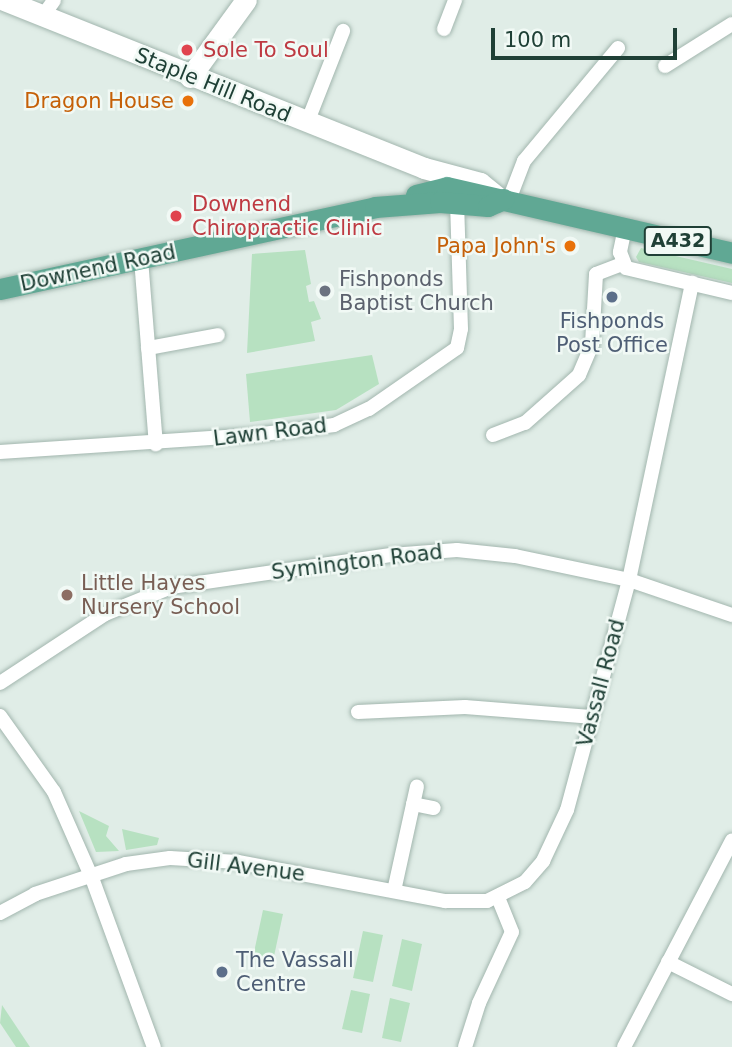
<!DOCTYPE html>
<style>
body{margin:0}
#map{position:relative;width:732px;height:1047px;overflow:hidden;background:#e0ede7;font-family:"DejaVu Sans",sans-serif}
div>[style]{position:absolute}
.green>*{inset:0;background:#b7e1c1}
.roads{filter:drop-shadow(0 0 2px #a2b6ae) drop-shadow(0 0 2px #a2b6ae)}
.street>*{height:14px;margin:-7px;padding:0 7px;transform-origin:7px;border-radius:7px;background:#fff}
.secondary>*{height:21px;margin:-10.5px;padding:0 10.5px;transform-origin:10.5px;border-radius:10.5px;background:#fff}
.primary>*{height:21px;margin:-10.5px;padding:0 10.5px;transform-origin:10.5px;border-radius:10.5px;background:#60a894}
.dots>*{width:19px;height:19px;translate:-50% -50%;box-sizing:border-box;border:4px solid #f1f9f5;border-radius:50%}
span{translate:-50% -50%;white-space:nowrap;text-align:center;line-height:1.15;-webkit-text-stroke:5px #f1f9f5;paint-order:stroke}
.shield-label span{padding:2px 5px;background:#f1f9f5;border:2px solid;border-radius:5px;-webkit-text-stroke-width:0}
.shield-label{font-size:19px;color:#1f4036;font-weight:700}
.health-label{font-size:21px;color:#be3a42}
.left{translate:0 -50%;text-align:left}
.street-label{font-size:21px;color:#1f4036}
.food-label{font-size:21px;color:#c56008}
.right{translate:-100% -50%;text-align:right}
.worship-label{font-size:21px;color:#5b616d}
.service-label{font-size:21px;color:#4e5e75}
.education-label{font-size:21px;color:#785e54}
.scale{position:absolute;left:491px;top:28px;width:186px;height:32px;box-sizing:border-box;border:4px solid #1f4036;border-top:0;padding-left:9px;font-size:21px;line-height:24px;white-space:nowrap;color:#1f4036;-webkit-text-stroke:5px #f1f9f5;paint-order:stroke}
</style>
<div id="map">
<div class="green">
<div style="clip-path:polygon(641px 248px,732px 269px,732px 283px,639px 262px,636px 257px)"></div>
<div style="clip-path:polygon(305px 250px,311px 284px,306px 286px,309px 302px,314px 301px,321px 319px,311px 322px,315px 341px,247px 353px,252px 254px)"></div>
<div style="clip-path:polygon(372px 355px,379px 384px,336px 410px,250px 422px,246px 374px)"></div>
<div style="clip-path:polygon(79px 811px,109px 826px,106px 836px,119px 851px,96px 852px)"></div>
<div style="clip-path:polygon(122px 829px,159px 838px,157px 845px,126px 850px)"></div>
<div style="clip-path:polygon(263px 910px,283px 914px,273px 961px,253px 957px)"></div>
<div style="clip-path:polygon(363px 931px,383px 935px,373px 982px,353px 978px)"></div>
<div style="clip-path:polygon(402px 939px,422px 944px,412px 991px,392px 986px)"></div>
<div style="clip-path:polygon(351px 990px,370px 994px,362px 1033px,342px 1029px)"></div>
<div style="clip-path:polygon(390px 998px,410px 1003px,401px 1042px,382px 1038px)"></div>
<div style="clip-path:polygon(2px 1005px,30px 1047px,16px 1047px,0 1023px)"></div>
</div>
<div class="roads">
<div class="street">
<div style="left:43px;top:16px;width:19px;rotate:-55deg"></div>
<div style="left:444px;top:29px;width:31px;rotate:-69deg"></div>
<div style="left:665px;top:66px;width:79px;rotate:-32.1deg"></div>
<div style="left:307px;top:123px;width:99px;rotate:-68.6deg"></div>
<div style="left:509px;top:200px;width:42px;rotate:-69deg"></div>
<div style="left:524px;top:161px;width:147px;rotate:-50.2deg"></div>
<div style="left:625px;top:228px;width:25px;rotate:102deg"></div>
<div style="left:620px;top:252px;width:17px;rotate:69deg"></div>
<div style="left:626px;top:268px;width:109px;rotate:13.3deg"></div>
<div style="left:141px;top:259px;width:186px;rotate:85.4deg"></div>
<div style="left:148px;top:348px;width:71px;rotate:-10.5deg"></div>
<div style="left:493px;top:435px;width:34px;rotate:-21deg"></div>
<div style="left:525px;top:423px;width:72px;rotate:-41.6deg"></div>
<div style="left:579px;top:375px;width:34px;rotate:-67deg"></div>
<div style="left:592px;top:344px;width:70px;rotate:-86.7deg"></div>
<div style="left:596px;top:274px;width:28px;rotate:-21deg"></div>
<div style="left:0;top:452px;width:256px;rotate:-3.8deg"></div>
<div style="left:255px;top:435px;width:80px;rotate:-7.2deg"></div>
<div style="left:334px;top:425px;width:38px;rotate:-25deg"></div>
<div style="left:369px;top:409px;width:107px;rotate:-34.7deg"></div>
<div style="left:457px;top:348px;width:19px;rotate:-78deg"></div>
<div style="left:461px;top:329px;width:125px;rotate:-91.8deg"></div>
<div style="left:0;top:683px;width:126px;rotate:-33.3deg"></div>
<div style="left:105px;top:614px;width:71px;rotate:-22.2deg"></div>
<div style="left:171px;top:587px;width:222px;rotate:-8.3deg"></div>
<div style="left:391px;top:555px;width:66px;rotate:-4.3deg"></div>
<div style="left:457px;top:550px;width:58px;rotate:5.9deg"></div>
<div style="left:515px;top:556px;width:116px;rotate:11.9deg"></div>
<div style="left:629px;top:580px;width:109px;rotate:18.8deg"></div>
<div style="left:358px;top:712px;width:107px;rotate:-2.7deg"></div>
<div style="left:465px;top:707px;width:126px;rotate:4.5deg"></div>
<div style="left:0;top:716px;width:93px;rotate:54.6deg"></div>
<div style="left:54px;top:792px;width:94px;rotate:66.2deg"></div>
<div style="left:92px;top:878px;width:180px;rotate:69.9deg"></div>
<div style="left:413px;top:804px;width:21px;rotate:11deg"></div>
<div style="left:394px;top:891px;width:107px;rotate:-77.6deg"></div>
<div style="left:0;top:913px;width:40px;rotate:-28deg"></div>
<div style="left:35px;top:894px;width:96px;rotate:-18.2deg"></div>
<div style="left:126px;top:864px;width:44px;rotate:-7.8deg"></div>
<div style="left:170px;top:858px;width:68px;rotate:3.4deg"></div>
<div style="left:238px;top:862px;width:211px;rotate:10.7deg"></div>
<div style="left:445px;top:901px;width:42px"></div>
<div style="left:487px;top:901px;width:42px;rotate:-26.6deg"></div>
<div style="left:525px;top:882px;width:28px;rotate:-49deg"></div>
<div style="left:543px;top:861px;width:56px;rotate:-64.8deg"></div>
<div style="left:567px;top:810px;width:238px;rotate:-74.9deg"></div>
<div style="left:629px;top:580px;width:304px;rotate:-78deg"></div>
<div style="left:668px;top:962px;width:72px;rotate:26.6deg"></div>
<div style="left:465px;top:1047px;width:46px;rotate:-72.3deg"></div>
<div style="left:479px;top:1003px;width:78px;rotate:-65.1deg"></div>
<div style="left:512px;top:932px;width:38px;rotate:-112deg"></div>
<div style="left:624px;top:1047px;width:233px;rotate:-62.4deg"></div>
</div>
<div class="secondary">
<div style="left:4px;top:0;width:452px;rotate:21.8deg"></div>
<div style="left:424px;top:168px;width:58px;rotate:15deg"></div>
<div style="left:480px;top:183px;width:21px;rotate:39deg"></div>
<div style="left:190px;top:77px;width:95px;rotate:-54deg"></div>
</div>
<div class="primary">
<div style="left:416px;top:195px;width:32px;rotate:-14deg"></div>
<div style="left:447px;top:187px;width:293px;rotate:13deg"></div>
<div style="left:0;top:289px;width:384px;rotate:-12.3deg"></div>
<div style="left:375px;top:207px;width:65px;rotate:-4.4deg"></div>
<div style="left:440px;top:202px;width:48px;rotate:4.8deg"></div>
<div style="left:488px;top:206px;width:17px;rotate:-24deg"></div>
</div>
</div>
<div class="dots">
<div style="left:187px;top:50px;background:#e0444e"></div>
<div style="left:188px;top:101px;background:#e8710a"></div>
<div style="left:176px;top:216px;background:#e0444e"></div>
<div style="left:570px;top:246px;background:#e8710a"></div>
<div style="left:325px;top:291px;background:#6b7280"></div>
<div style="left:612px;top:297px;background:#5c6f8a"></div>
<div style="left:67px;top:595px;background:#8d6e63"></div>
<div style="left:222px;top:972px;background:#5c6f8a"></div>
</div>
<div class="shield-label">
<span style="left:678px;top:241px">A432</span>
</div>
<div class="health-label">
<span class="left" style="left:203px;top:50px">Sole To Soul</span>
<span class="left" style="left:192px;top:216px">Downend<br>Chiropractic Clinic</span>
</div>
<div class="street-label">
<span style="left:213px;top:85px;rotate:22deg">Staple Hill Road</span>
<span style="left:98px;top:268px;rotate:-12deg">Downend Road</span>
<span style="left:270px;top:432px;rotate:-7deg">Lawn Road</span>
<span style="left:357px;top:562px;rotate:-7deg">Symington Road</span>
<span style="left:601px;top:683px;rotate:-75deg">Vassall Road</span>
<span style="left:246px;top:867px;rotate:7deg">Gill Avenue</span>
</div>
<div class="food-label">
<span class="right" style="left:174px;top:101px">Dragon House</span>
<span class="right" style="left:556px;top:246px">Papa John's</span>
</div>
<div class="worship-label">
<span class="left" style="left:339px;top:291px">Fishponds<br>Baptist Church</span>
</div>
<div class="service-label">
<span style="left:612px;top:333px">Fishponds<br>Post Office</span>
<span class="left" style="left:236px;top:972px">The Vassall<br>Centre</span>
</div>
<div class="education-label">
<span class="left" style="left:81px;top:595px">Little Hayes<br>Nursery School</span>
</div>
<div class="scale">100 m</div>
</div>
